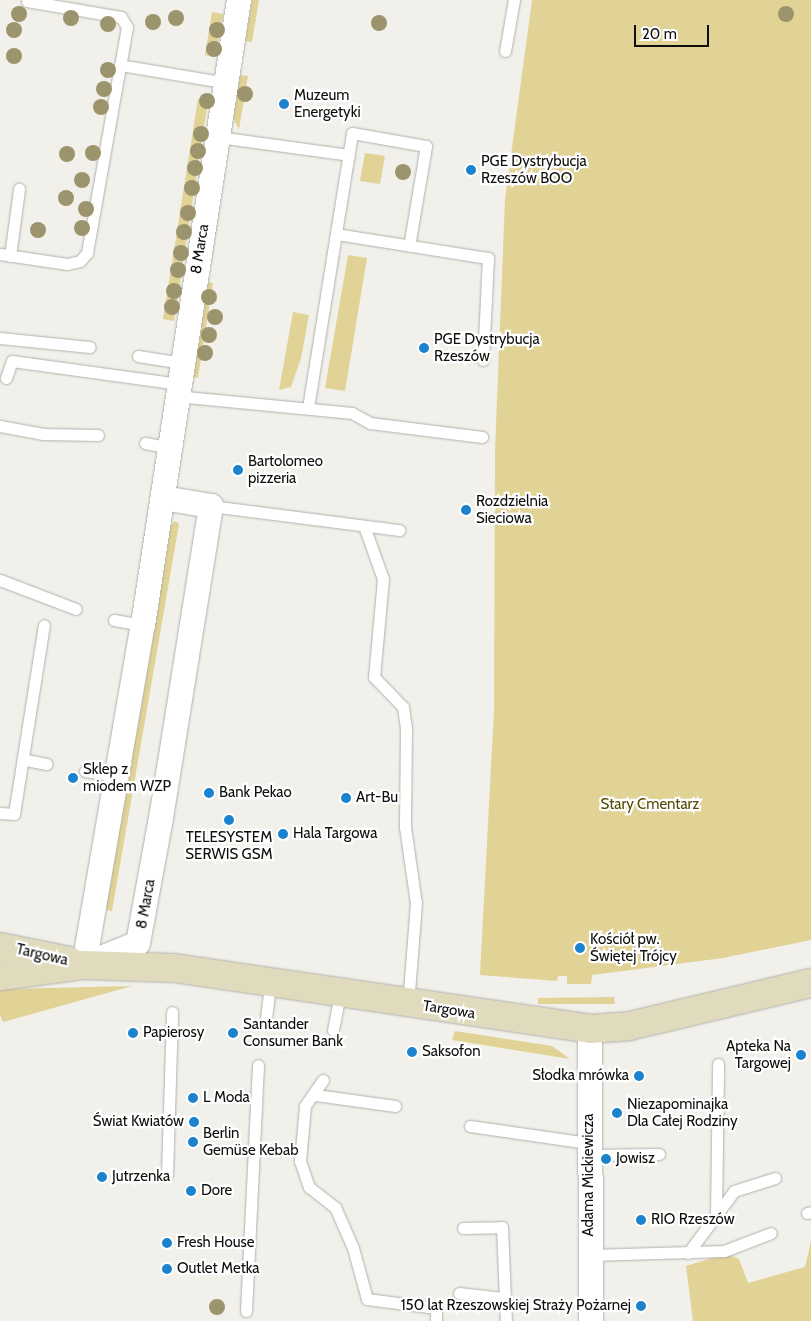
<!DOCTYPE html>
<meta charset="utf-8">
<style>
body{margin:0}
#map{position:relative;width:811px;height:1321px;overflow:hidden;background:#f1f0ea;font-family:Cabin,sans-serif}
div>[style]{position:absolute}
.green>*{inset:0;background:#e1d296}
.roads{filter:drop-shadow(0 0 1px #b1b0ab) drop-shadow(0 0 1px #b1b0ab)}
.lane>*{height:11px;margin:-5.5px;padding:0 5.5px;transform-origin:5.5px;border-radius:5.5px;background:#fff}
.street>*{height:24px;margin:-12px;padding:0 12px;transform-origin:12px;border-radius:12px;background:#fff}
.secondary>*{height:28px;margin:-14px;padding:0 14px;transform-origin:14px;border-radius:14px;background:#e1dbbe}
.trees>*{width:16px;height:16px;margin:-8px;border-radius:50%;background:#9c946c}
.dots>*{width:14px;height:14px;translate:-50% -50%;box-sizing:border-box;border:2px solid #fff;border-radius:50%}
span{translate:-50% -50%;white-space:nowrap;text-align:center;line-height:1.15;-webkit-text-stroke:4.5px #fff;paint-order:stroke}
.poi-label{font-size:15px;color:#0e0e0c}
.left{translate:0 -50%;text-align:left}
.right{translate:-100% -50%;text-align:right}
.street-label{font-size:15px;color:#0e0e0c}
.park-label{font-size:15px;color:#574904}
.scale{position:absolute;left:634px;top:25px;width:75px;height:22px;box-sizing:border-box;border:2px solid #0e0e0c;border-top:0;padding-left:6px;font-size:15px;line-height:18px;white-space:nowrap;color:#0e0e0c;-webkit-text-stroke:4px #fff;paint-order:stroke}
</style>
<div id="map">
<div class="green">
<div style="clip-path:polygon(252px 0,259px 0,252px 42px,245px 41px)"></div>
<div style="clip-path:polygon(532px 0,811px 0,811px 940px,723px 958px,592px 975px,591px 984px,567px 984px,567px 976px,558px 976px,557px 981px,480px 975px,494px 710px,495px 450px,505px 200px)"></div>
<div style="clip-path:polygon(212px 12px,223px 14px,215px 57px,205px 55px)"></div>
<div style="clip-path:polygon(239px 75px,248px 76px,239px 129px,233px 118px)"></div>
<div style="clip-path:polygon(198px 99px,208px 101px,174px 321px,163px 319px)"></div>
<div style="clip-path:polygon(365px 153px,385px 156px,380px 184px,360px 181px)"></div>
<div style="clip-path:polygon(348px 255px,367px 258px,345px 391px,325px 388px)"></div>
<div style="clip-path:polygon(206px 282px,213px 283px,198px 378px,193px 377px)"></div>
<div style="clip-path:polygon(293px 312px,309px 315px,301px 358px,291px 387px,279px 390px)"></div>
<div style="clip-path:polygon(175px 521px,179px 524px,112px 911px,101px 909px,167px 529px)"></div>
<div style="clip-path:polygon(132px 986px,3px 1022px,0 1015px,0 991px,5px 989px)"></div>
<div style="clip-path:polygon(614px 997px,615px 1004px,538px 1004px,538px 998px)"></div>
<div style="clip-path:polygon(455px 1031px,552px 1046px,570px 1059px,452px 1040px)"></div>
<div style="clip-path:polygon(811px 1241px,811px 1321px,693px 1321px,686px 1266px,726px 1254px,739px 1259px,748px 1283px,805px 1267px)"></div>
</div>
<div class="roads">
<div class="lane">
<div style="left:27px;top:1px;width:95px;rotate:9.7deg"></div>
<div style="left:121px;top:17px;width:12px;rotate:59deg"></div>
<div style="left:127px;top:27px;width:39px;rotate:100deg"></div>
<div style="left:505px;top:51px;width:52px;rotate:-80deg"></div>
<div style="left:218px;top:137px;width:132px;rotate:7.8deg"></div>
<div style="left:336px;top:234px;width:154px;rotate:9deg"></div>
<div style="left:488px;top:258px;width:102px;rotate:92.8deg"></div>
<div style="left:0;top:254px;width:68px;rotate:8.5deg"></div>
<div style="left:67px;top:264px;width:13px;rotate:-13deg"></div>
<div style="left:80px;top:261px;width:11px;rotate:-49deg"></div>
<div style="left:87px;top:253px;width:191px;rotate:-80deg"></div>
<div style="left:120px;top:65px;width:109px;rotate:9.5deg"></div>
<div style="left:10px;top:256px;width:68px;rotate:-82.3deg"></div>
<div style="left:0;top:338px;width:90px;rotate:5.7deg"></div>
<div style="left:138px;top:356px;width:45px;rotate:9deg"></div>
<div style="left:6px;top:378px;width:18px;rotate:-71deg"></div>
<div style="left:12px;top:361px;width:169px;rotate:7.8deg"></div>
<div style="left:176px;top:396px;width:177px;rotate:5.5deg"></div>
<div style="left:352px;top:413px;width:21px;rotate:29deg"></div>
<div style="left:370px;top:423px;width:113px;rotate:7.1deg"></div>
<div style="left:308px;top:408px;width:278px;rotate:-80.9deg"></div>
<div style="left:352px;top:133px;width:75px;rotate:10deg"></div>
<div style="left:426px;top:146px;width:101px;rotate:99.6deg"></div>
<div style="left:0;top:426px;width:44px;rotate:10.5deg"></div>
<div style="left:43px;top:434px;width:55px;rotate:1deg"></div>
<div style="left:145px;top:443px;width:25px;rotate:11deg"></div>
<div style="left:211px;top:506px;width:190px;rotate:7.3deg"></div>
<div style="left:364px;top:526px;width:56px;rotate:70.3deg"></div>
<div style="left:383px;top:579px;width:98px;rotate:95.2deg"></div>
<div style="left:374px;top:677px;width:42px;rotate:46deg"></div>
<div style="left:403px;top:707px;width:22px;rotate:82deg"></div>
<div style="left:406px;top:729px;width:98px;rotate:90.6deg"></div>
<div style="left:405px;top:827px;width:77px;rotate:81.8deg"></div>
<div style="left:416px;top:903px;width:101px;rotate:94.5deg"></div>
<div style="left:0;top:580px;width:81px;rotate:20.9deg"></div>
<div style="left:114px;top:620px;width:29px;rotate:10deg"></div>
<div style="left:26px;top:760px;width:21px;rotate:11deg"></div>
<div style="left:85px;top:771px;width:33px;rotate:9deg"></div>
<div style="left:0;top:813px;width:14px;rotate:4deg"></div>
<div style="left:14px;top:814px;width:191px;rotate:-81deg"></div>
<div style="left:266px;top:1018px;width:35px;rotate:-83deg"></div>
<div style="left:333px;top:1030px;width:38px;rotate:-79deg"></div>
<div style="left:323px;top:1080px;width:32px;rotate:125deg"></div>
<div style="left:305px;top:1106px;width:55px;rotate:95.2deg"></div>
<div style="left:300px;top:1161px;width:28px;rotate:71deg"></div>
<div style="left:309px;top:1187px;width:33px;rotate:38deg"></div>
<div style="left:335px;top:1207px;width:45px;rotate:66.3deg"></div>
<div style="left:353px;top:1248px;width:53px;rotate:74.6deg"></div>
<div style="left:367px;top:1299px;width:70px;rotate:7.4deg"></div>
<div style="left:436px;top:1308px;width:13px;rotate:90deg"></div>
<div style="left:316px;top:1095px;width:80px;rotate:7.9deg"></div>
<div style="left:470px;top:1126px;width:119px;rotate:8.2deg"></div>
<div style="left:589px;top:1155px;width:70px;rotate:-0.8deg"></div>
<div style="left:167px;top:1174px;width:162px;rotate:-88.2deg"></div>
<div style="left:807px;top:1213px;width:4px;rotate:-14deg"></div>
<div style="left:716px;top:1215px;width:151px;rotate:-89.2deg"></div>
<div style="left:463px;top:1228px;width:39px;rotate:-1deg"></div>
<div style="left:502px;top:1227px;width:94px;rotate:87.6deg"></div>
<div style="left:688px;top:1253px;width:77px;rotate:-53.4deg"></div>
<div style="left:734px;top:1191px;width:43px;rotate:-17.6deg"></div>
<div style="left:590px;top:1255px;width:134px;rotate:-1.7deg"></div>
<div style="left:724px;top:1251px;width:50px;rotate:-21deg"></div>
<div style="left:459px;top:1293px;width:44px;rotate:6.5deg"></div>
<div style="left:246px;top:1311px;width:246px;rotate:-87.2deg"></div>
</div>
<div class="street">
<div style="left:163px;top:498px;width:49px;rotate:9.5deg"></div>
<div style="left:211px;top:506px;width:316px;rotate:99.1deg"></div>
<div style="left:161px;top:818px;width:127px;rotate:100.4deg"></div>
<div style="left:138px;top:943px;width:58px;rotate:157.8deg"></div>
<div style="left:84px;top:965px;width:345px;rotate:-80.2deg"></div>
<div style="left:143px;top:625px;width:632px;rotate:-81.27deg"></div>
<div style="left:590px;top:1029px;width:292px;rotate:89.8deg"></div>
</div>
<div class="secondary">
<div style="left:0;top:947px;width:71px;rotate:11.3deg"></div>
<div style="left:0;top:976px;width:85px;rotate:-7.5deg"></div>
<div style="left:84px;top:965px;width:90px;rotate:1.9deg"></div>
<div style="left:174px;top:968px;width:420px;rotate:8.3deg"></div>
<div style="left:590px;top:1029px;width:39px;rotate:-4deg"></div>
<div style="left:629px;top:1026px;width:187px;rotate:-13.3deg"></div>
</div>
</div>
<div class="trees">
<div style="left:19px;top:14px"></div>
<div style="left:786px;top:14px"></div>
<div style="left:71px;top:18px"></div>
<div style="left:176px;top:18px"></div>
<div style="left:153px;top:22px"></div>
<div style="left:379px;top:23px"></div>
<div style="left:108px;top:24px"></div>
<div style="left:14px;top:30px"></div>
<div style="left:217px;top:30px"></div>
<div style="left:214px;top:49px"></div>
<div style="left:14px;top:56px"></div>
<div style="left:108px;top:70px"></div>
<div style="left:104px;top:89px"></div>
<div style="left:245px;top:94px"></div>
<div style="left:207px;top:101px"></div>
<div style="left:101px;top:107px"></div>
<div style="left:201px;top:134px"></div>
<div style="left:198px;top:151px"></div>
<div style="left:93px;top:153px"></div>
<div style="left:67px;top:154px"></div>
<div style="left:195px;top:168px"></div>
<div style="left:403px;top:172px"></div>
<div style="left:82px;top:180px"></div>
<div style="left:192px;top:188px"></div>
<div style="left:66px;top:198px"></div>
<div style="left:86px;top:209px"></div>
<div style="left:188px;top:213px"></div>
<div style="left:82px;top:228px"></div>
<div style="left:38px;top:230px"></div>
<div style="left:184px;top:232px"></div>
<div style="left:181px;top:253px"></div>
<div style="left:178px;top:270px"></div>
<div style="left:174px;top:291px"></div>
<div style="left:209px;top:297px"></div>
<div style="left:172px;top:307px"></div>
<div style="left:215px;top:317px"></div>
<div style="left:209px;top:335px"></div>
<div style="left:205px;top:353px"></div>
<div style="left:217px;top:1307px"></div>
</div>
<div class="dots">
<div style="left:284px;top:104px;background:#1b83ce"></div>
<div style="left:471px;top:170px;background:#1b83ce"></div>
<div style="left:424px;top:348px;background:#1b83ce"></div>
<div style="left:238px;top:470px;background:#1b83ce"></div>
<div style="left:466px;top:510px;background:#1b83ce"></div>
<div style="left:73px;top:778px;background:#1b83ce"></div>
<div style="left:209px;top:793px;background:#1b83ce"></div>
<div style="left:346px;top:798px;background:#1b83ce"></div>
<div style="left:229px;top:820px;background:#1b83ce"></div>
<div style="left:283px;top:834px;background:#1b83ce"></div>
<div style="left:580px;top:948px;background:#1b83ce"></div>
<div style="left:133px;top:1033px;background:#1b83ce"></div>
<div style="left:233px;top:1033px;background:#1b83ce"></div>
<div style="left:412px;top:1052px;background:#1b83ce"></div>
<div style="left:801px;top:1055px;background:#1b83ce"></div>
<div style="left:639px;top:1076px;background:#1b83ce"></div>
<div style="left:193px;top:1098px;background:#1b83ce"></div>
<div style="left:617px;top:1113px;background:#1b83ce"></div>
<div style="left:194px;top:1122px;background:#1b83ce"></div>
<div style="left:193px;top:1142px;background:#1b83ce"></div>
<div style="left:606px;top:1159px;background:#1b83ce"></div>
<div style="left:102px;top:1177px;background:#1b83ce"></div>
<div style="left:191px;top:1191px;background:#1b83ce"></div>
<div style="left:641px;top:1220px;background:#1b83ce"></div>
<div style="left:167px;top:1243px;background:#1b83ce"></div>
<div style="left:167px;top:1269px;background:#1b83ce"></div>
<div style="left:641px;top:1306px;background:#1b83ce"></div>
</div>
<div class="poi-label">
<span class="left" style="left:294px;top:104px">Muzeum<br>Energetyki</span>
<span class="left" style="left:481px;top:170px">PGE Dystrybucja<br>Rzeszów BOO</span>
<span class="left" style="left:434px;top:348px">PGE Dystrybucja<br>Rzeszów</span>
<span class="left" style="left:248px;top:470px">Bartolomeo<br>pizzeria</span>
<span class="left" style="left:476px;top:510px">Rozdzielnia<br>Sieciowa</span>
<span class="left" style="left:83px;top:778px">Sklep z<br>miodem WZP</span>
<span class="left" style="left:219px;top:793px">Bank Pekao</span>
<span class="left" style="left:356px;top:798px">Art-Bu</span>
<span class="left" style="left:293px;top:834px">Hala Targowa</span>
<span style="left:229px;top:846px">TELESYSTEM<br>SERWIS GSM</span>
<span class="left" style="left:590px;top:948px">Kościół pw.<br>Świętej Trójcy</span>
<span class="left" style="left:243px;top:1033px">Santander<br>Consumer Bank</span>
<span class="left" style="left:143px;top:1033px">Papierosy</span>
<span class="right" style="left:791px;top:1055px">Apteka Na<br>Targowej</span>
<span class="left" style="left:422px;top:1052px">Saksofon</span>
<span class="right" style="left:629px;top:1076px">Słodka mrówka</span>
<span class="left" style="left:203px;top:1098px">L Moda</span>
<span class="left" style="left:627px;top:1113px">Niezapominajka<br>Dla Całej Rodziny</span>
<span class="right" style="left:184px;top:1122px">Świat Kwiatów</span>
<span class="left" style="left:203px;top:1142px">Berlin<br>Gemüse Kebab</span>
<span class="left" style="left:616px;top:1159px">Jowisz</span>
<span class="left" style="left:112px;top:1177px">Jutrzenka</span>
<span class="left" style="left:201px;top:1191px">Dore</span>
<span class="left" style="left:651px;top:1220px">RIO Rzeszów</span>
<span class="left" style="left:177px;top:1243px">Fresh House</span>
<span class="left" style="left:177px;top:1269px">Outlet Metka</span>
<span class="right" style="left:631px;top:1306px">150 lat Rzeszowskiej Straży Pożarnej</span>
</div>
<div class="street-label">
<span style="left:200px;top:249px;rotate:-81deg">8 Marca</span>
<span style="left:146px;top:904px;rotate:-80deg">8 Marca</span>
<span style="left:42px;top:955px;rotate:13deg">Targowa</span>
<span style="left:449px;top:1010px;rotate:9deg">Targowa</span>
<span style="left:589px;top:1175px;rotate:-90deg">Adama Mickiewicza</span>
</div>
<div class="park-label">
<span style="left:650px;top:805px">Stary Cmentarz</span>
</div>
<div class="scale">20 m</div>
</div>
